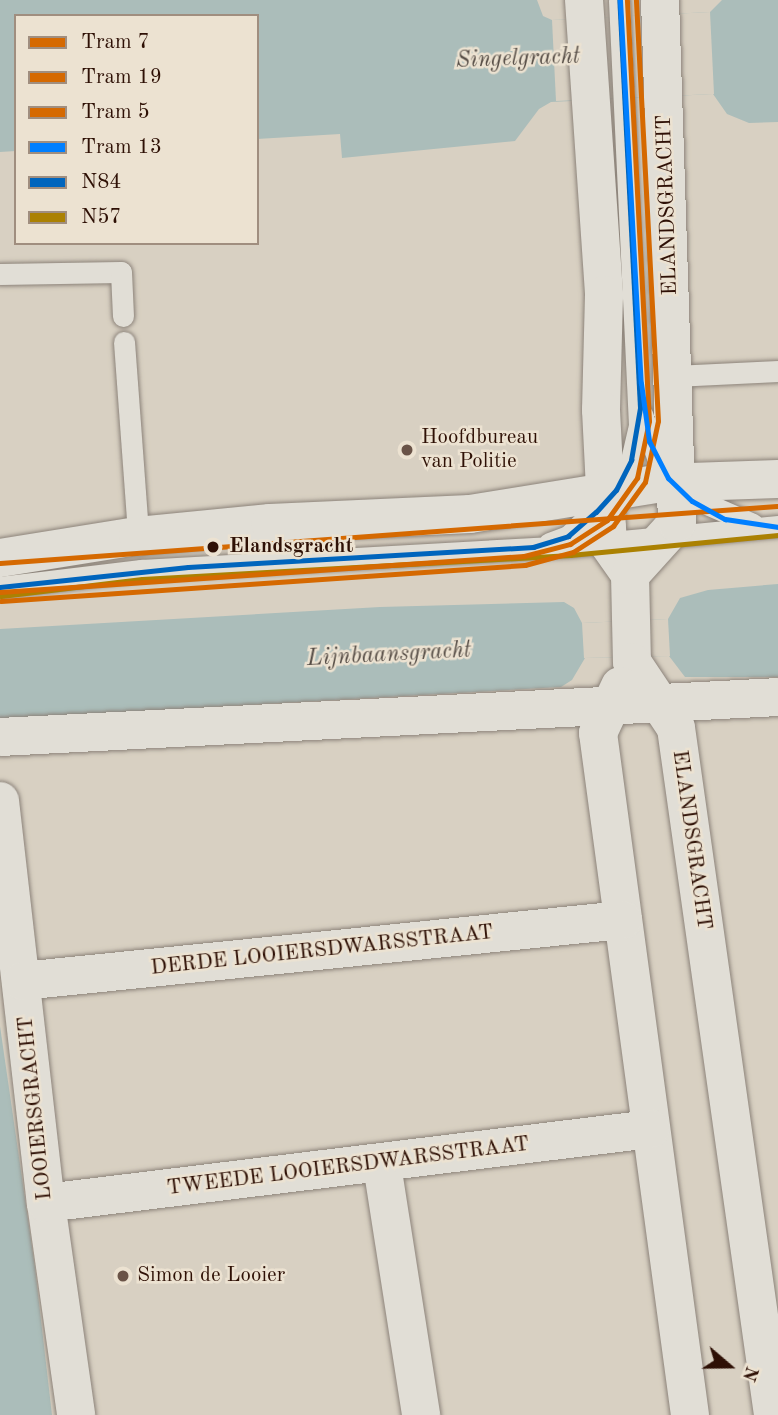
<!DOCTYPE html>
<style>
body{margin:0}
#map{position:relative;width:778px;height:1415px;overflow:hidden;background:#d8d0c2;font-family:"Old Standard TT",serif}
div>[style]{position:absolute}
.water>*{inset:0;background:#abbdba}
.pier>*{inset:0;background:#d8d0c2}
.roads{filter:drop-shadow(0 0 2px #8c837a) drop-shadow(0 0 2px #8c837a)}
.lane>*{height:21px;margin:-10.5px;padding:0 10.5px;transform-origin:10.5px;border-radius:10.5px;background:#e1ded6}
.street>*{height:38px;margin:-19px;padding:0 19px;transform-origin:19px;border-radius:19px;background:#e1ded6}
.bus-1>*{height:5px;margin:-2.5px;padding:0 2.5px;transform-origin:2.5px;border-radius:2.5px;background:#0065bd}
.bus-2>*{height:5px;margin:-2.5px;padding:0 2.5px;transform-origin:2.5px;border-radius:2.5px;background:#ab8102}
.tram-1>*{height:5px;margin:-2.5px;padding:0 2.5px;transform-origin:2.5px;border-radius:2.5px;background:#d56901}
.tram-2>*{height:5px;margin:-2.5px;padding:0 2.5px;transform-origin:2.5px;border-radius:2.5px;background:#d56901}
.tram-3>*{height:5px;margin:-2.5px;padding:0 2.5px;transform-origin:2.5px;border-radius:2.5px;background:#d56901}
.tram-4>*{height:5px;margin:-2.5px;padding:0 2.5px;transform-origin:2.5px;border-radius:2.5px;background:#007fff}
.dots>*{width:19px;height:19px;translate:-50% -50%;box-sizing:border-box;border:4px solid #ece2d1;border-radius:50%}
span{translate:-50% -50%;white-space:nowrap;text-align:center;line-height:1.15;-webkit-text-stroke:5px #ece2d1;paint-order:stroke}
.street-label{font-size:21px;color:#2e1005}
.poi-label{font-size:21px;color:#2e1005}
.left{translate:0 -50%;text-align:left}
.stop-label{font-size:21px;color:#2e1005;font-weight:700}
.water-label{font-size:23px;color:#534a43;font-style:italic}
.legend{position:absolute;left:14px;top:14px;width:245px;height:231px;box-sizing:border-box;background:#ece2d1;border:2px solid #a08e7f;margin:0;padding:9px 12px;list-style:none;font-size:21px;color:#2e1005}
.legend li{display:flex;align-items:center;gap:14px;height:35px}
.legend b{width:35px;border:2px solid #a08e7f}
.north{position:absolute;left:694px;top:1331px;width:70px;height:70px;-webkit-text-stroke:5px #ece2d1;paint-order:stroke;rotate:110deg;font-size:19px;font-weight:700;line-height:28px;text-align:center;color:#2e1005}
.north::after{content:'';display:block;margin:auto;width:24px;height:32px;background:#2e1005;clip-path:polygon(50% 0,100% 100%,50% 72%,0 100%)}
</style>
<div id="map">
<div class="water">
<div style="clip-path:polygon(0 0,537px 0,543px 16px,552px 20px,710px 12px,722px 0,778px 0,778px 122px,749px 123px,727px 114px,713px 94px,551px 102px,539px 109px,515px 141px,342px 158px,340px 134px,257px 139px,257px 16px,16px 16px,16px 151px,0 152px)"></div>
<div style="clip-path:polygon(778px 584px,778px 677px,685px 677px,669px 656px,585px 658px,572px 680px,561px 687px,0 719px,0 629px,380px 607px,564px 602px,574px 608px,582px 623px,668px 619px,680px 598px,708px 590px)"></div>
<div style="clip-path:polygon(0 1026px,35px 1268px,52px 1415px,0 1415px)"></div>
</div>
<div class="pier">
<div style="clip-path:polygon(710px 12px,714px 94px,556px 101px,552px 20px)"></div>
<div style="clip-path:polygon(668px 619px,670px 656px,584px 658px,582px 623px)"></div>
</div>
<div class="roads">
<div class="lane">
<div style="left:0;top:274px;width:121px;rotate:-0.9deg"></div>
<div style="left:121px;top:272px;width:44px;rotate:87.4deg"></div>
<div style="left:124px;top:342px;width:203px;rotate:85.8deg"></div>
<div style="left:674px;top:376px;width:104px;rotate:-2.8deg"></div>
<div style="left:642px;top:414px;width:46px;rotate:70.8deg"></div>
<div style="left:657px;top:457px;width:30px;rotate:56deg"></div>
<div style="left:674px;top:482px;width:25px;rotate:40deg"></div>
<div style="left:693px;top:498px;width:65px;rotate:23.4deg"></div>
<div style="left:549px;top:543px;width:20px;rotate:-20deg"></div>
<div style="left:568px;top:536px;width:66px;rotate:-43.8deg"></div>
<div style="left:616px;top:490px;width:34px;rotate:-63deg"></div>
<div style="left:631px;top:460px;width:36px;rotate:-77deg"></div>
<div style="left:639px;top:425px;width:425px;rotate:-92.7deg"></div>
<div style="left:0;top:587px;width:142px;rotate:-6.9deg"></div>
<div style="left:141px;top:570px;width:430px;rotate:-3.2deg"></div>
<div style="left:570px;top:546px;width:209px;rotate:-5.5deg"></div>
</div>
<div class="street">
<div style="left:584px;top:0;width:296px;rotate:86.1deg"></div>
<div style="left:604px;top:295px;width:115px;rotate:91.5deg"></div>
<div style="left:601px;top:410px;width:118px;rotate:87.1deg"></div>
<div style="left:607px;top:528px;width:15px;rotate:86deg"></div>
<div style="left:608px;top:543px;width:39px;rotate:55deg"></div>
<div style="left:630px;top:575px;width:87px;rotate:88.7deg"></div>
<div style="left:0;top:558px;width:140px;rotate:-9.1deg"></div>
<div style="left:138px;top:536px;width:133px;rotate:-5.6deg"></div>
<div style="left:270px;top:523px;width:200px;rotate:-2.6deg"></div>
<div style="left:470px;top:514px;width:193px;rotate:-9.2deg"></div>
<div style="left:661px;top:483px;width:117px;rotate:-2deg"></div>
<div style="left:630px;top:575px;width:70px;rotate:-47.9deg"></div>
<div style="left:677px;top:523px;width:523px;rotate:-91.86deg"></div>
<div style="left:632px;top:662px;width:79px;rotate:56.3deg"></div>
<div style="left:676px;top:728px;width:694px;rotate:81.96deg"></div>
<div style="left:620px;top:686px;width:52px;rotate:115.1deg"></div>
<div style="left:598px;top:733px;width:688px;rotate:82.32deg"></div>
<div style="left:0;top:737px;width:779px;rotate:-2.94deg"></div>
<div style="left:0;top:801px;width:405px;rotate:83.5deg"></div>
<div style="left:46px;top:1203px;width:214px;rotate:81.9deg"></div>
<div style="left:22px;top:981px;width:604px;rotate:-5.8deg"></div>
<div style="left:382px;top:1165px;width:253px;rotate:81.1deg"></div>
<div style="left:46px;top:1203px;width:609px;rotate:-6.98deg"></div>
</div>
</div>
<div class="bus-1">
<div style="left:0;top:587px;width:189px;rotate:-6.1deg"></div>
<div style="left:188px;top:567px;width:346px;rotate:-3.3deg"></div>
<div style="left:533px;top:547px;width:37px;rotate:-17deg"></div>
<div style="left:568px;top:536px;width:37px;rotate:-41deg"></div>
<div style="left:596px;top:512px;width:30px;rotate:-48deg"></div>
<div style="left:616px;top:490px;width:34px;rotate:-63deg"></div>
<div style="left:631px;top:460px;width:53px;rotate:-80.2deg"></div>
<div style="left:640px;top:408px;width:409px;rotate:-92.9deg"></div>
</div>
<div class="bus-2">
<div style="left:1px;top:596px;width:142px;rotate:-6.9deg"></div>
<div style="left:142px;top:579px;width:429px;rotate:-3.2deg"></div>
<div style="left:570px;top:555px;width:209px;rotate:-5.5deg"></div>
</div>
<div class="tram-1">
<div style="left:0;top:592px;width:525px;rotate:-3.93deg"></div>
<div style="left:524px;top:556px;width:48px;rotate:-14.6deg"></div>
<div style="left:570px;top:544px;width:44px;rotate:-33deg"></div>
<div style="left:607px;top:520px;width:52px;rotate:-54.5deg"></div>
<div style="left:637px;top:478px;width:58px;rotate:-78.1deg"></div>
<div style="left:649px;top:421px;width:422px;rotate:-93deg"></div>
</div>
<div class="tram-2">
<div style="left:1px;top:601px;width:525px;rotate:-3.93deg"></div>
<div style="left:525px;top:565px;width:50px;rotate:-15.2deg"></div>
<div style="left:573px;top:552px;width:48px;rotate:-33deg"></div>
<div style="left:613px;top:526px;width:54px;rotate:-54deg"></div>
<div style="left:645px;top:482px;width:62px;rotate:-78deg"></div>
<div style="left:658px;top:421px;width:422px;rotate:-93deg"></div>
</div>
<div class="tram-3">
<div style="left:0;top:563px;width:779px;rotate:-4.2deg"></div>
</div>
<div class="tram-4">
<div style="left:620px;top:0;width:384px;rotate:86.9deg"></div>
<div style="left:641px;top:383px;width:59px;rotate:82.1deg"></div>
<div style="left:649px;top:441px;width:42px;rotate:62.8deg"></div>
<div style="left:668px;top:478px;width:33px;rotate:44deg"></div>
<div style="left:692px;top:501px;width:38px;rotate:29deg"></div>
<div style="left:725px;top:519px;width:54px;rotate:8.6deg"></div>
</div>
<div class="dots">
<div style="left:407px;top:450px;background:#6a5347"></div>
<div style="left:213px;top:547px;background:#2e1005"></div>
<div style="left:123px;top:1276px;background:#6a5347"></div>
</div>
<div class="street-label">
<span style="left:668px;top:205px;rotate:-92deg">ELANDSGRACHT</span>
<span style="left:691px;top:840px;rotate:82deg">ELANDSGRACHT</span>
<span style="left:322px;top:951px;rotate:-6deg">DERDE LOOIERSDWARSSTRAAT</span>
<span style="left:36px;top:1108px;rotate:-96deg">LOOIERSGRACHT</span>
<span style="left:348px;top:1167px;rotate:-7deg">TWEEDE LOOIERSDWARSSTRAAT</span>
</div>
<div class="poi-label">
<span class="left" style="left:421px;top:450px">Hoofdbureau<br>van Politie</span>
<span class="left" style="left:137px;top:1276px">Simon de Looier</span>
</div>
<div class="stop-label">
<span class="left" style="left:229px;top:547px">Elandsgracht</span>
</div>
<div class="water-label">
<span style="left:518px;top:59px;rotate:-2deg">Singelgracht</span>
<span style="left:389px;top:655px;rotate:-3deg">Lijnbaansgracht</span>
</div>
<ul class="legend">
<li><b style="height:9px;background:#d56901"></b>Tram 7</li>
<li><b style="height:9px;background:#d56901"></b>Tram 19</li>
<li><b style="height:9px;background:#d56901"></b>Tram 5</li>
<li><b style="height:9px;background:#007fff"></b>Tram 13</li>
<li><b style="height:9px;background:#0065bd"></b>N84</li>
<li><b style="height:9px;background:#ab8102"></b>N57</li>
</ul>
<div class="north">N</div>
</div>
